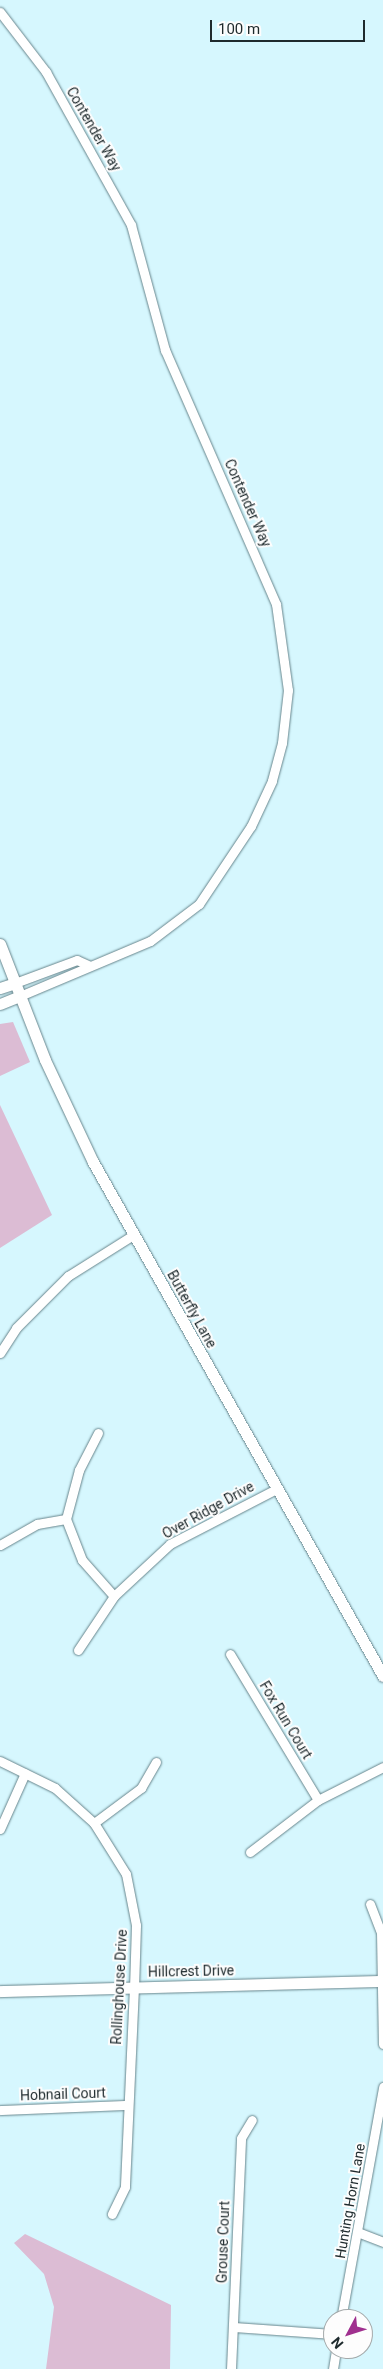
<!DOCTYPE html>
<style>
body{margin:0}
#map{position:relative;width:383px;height:2369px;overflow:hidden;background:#d6f7fe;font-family:Roboto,sans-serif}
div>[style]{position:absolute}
.green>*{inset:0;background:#dcbcd4}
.roads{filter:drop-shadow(0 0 1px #67858c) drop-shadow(0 0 1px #67858c)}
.minor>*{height:9px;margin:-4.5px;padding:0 4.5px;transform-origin:4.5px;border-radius:4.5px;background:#fff}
.tertiary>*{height:11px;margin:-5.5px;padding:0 5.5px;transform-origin:5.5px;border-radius:5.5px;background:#fff}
span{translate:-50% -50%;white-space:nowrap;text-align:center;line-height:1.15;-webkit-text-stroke:4px #fdfdfd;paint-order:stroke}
.street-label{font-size:14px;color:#1e2a2d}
.north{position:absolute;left:323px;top:2309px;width:50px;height:50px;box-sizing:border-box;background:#fdfdfd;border:1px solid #a4a9aa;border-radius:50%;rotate:230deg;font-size:14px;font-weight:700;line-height:20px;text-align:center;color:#1e2a2d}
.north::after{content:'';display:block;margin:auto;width:18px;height:22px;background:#a0308f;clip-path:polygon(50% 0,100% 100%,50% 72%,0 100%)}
.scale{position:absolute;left:210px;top:20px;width:155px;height:22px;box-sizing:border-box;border:2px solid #1e2a2d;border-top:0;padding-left:6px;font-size:15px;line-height:18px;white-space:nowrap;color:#1e2a2d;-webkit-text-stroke:4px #fdfdfd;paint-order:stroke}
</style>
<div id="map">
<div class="green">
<div style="clip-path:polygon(13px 1022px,30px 1062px,0 1076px,0 1024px)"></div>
<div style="clip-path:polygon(0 1105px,52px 1215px,0 1248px)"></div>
<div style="clip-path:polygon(25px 2234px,171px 2305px,170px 2369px,46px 2369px,54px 2307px,44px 2274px,14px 2243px)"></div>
</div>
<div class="roads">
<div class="minor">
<div style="left:0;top:12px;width:76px;rotate:52.5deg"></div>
<div style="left:46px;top:72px;width:175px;rotate:60.9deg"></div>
<div style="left:131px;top:225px;width:130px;rotate:74.8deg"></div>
<div style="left:165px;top:350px;width:277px;rotate:66.4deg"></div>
<div style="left:276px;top:604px;width:87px;rotate:82.1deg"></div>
<div style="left:288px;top:690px;width:53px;rotate:96.5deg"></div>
<div style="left:282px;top:743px;width:39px;rotate:105deg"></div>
<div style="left:272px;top:781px;width:50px;rotate:115deg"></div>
<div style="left:251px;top:826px;width:94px;rotate:123.7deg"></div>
<div style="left:199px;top:904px;width:61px;rotate:142.9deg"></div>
<div style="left:150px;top:941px;width:141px;rotate:157.1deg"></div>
<div style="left:15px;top:983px;width:66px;rotate:-20.4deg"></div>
<div style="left:77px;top:960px;width:14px;rotate:25deg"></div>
<div style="left:0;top:1353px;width:30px;rotate:-57deg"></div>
<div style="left:16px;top:1328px;width:74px;rotate:-45deg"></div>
<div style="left:68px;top:1276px;width:77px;rotate:-32.2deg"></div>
<div style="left:98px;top:1433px;width:42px;rotate:117.2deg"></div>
<div style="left:79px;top:1470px;width:51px;rotate:104.9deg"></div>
<div style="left:66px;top:1519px;width:44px;rotate:68.7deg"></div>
<div style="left:82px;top:1560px;width:48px;rotate:48.4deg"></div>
<div style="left:0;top:1545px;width:43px;rotate:-29.6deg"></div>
<div style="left:37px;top:1524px;width:29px;rotate:-10deg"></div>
<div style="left:78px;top:1650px;width:65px;rotate:-56.3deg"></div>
<div style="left:114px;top:1596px;width:76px;rotate:-42.9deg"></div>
<div style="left:170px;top:1544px;width:119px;rotate:-27.4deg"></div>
<div style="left:230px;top:1654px;width:170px;rotate:58.9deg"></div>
<div style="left:0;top:1761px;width:61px;rotate:26.1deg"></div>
<div style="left:55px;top:1788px;width:52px;rotate:41.9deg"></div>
<div style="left:94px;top:1823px;width:60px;rotate:57.9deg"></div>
<div style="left:126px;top:1874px;width:52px;rotate:78.9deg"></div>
<div style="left:136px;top:1925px;width:62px;rotate:91.8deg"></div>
<div style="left:134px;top:1987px;width:200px;rotate:92.6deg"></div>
<div style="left:125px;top:2187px;width:30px;rotate:116deg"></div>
<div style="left:94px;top:1823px;width:59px;rotate:-36.7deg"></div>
<div style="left:141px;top:1788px;width:30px;rotate:-60deg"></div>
<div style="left:0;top:1829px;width:61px;rotate:-65.9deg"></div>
<div style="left:250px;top:1852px;width:86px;rotate:-37.4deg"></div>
<div style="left:318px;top:1800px;width:73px;rotate:-26.9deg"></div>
<div style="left:370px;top:1904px;width:30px;rotate:69deg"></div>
<div style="left:381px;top:1932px;width:112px;rotate:89deg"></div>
<div style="left:0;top:2110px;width:126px;rotate:-2.3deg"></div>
<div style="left:360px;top:2233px;width:25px;rotate:21deg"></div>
<div style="left:341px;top:2319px;width:236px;rotate:-79.7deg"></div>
<div style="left:234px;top:2327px;width:99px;rotate:4deg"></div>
<div style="left:231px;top:2369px;width:231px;rotate:-87.5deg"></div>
<div style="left:241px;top:2138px;width:21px;rotate:-59deg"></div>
<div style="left:333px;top:2369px;width:20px;rotate:-81deg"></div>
</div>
<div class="tertiary">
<div style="left:0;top:944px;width:124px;rotate:68.8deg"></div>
<div style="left:45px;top:1060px;width:113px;rotate:64.8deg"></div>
<div style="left:93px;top:1162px;width:590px;rotate:60.57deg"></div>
<div style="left:0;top:988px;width:16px;rotate:-18deg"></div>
<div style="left:0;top:1004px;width:22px;rotate:-22deg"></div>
<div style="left:0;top:1991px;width:383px;rotate:-1.5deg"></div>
</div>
</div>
<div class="street-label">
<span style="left:94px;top:129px;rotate:60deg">Contender Way</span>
<span style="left:248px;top:503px;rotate:66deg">Contender Way</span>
<span style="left:192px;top:1309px;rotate:61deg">Butterfly Lane</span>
<span style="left:208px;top:1510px;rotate:-29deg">Over Ridge Drive</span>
<span style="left:286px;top:1720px;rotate:59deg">Fox Run Court</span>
<span style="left:191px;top:1971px;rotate:-1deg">Hillcrest Drive</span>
<span style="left:119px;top:1987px;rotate:-87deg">Rollinghouse Drive</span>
<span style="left:63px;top:2094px;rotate:-2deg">Hobnail Court</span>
<span style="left:350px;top:2201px;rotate:-80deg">Hunting Horn Lane</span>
<span style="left:223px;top:2242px;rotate:-88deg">Grouse Court</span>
</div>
<div class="north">N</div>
<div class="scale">100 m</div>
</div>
